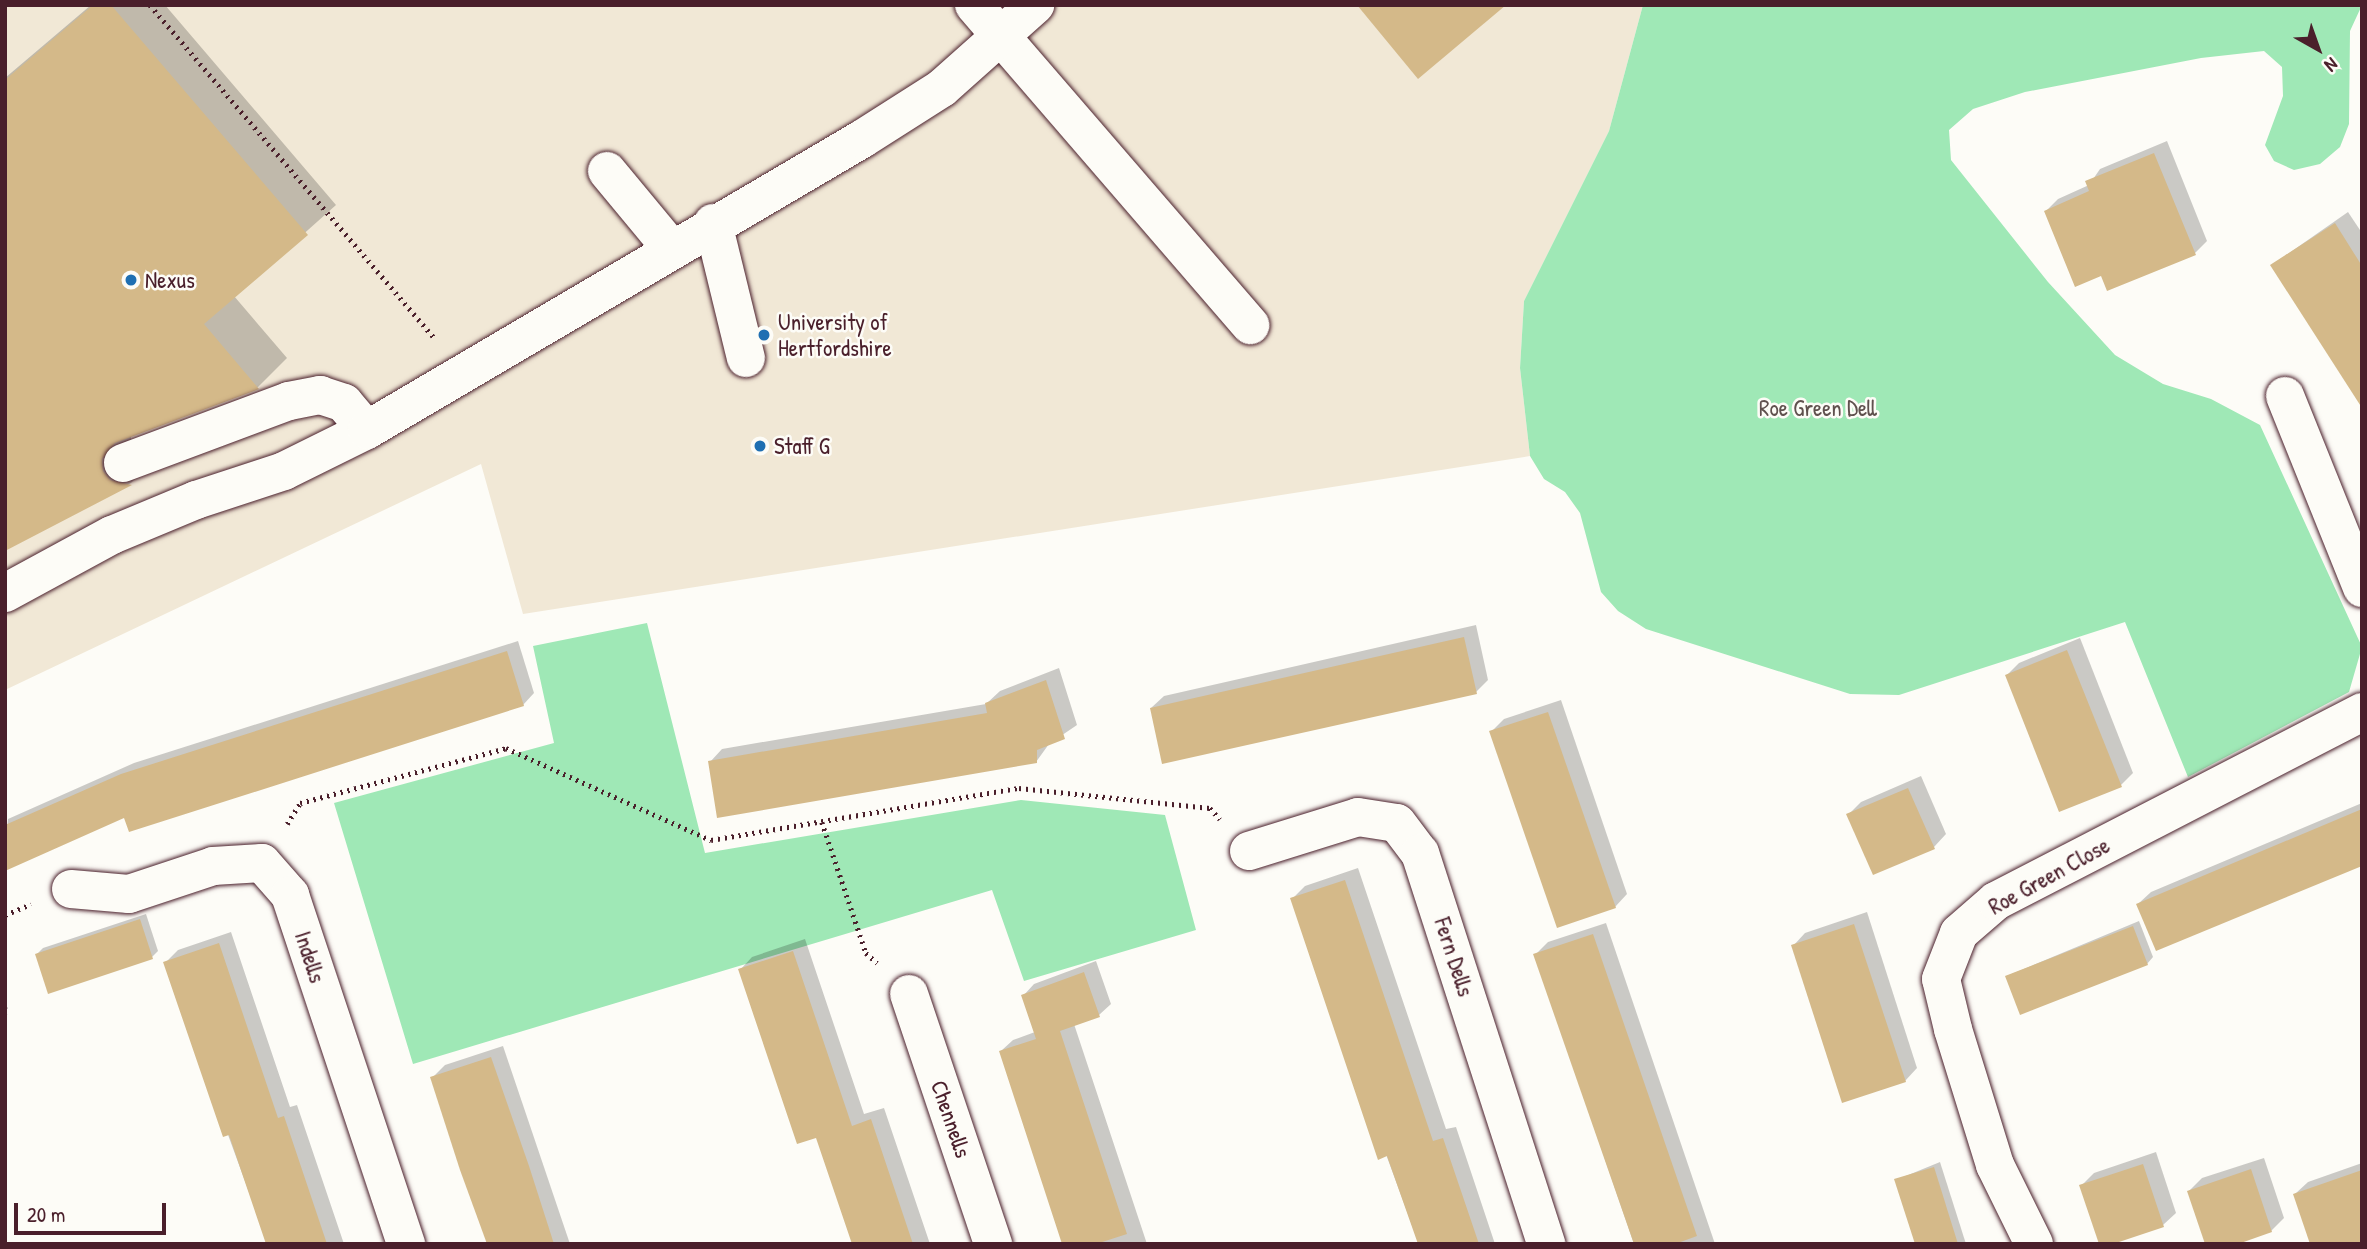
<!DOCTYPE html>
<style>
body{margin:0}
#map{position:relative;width:2367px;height:1249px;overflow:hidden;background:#fdfcf7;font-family:"Patrick Hand",sans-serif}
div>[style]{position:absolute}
.built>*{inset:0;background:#f1e8d6}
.green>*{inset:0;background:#9fe8b6}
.shadow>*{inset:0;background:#0003}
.building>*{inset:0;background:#d4b989}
.path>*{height:4.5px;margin-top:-2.25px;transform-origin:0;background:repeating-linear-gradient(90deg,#4a1f2b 0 2px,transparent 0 7px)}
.roads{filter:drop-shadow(0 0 2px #4a1f2b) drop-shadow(0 0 2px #4a1f2b)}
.minor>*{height:38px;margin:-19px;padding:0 19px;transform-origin:19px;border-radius:19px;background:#fdfcf7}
.dots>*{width:19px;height:19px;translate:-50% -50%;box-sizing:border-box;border:4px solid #fdfcf7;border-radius:50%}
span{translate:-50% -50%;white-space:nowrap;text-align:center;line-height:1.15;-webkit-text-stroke:5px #fdfcf7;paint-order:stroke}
.poi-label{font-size:23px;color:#4a1f2b}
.left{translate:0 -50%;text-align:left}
.park-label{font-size:23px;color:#5f514e}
.street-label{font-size:23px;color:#4a1f2b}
.frame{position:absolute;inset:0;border:7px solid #4a1f2b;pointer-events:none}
.north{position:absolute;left:2283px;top:14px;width:70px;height:70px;-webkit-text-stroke:5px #fdfcf7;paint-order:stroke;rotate:140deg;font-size:19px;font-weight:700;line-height:28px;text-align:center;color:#4a1f2b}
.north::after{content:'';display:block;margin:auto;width:24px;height:32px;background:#4a1f2b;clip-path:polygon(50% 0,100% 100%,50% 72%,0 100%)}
.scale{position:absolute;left:14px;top:1203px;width:152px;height:32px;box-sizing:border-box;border:4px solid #4a1f2b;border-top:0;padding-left:9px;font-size:21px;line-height:24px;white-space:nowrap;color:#4a1f2b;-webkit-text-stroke:5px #fdfcf7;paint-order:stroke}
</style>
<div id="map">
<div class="built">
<div style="clip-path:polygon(5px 5px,1643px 5px,1609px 131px,1524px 301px,1520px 368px,1530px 456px,523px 614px,481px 464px,5px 690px)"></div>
</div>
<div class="green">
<div style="clip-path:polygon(1643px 5px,2362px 5px,2350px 31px,2349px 124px,2340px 147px,2320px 164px,2294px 170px,2274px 161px,2265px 145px,2283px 96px,2282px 67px,2264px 51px,2201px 58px,2025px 92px,1973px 109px,1949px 130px,1951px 160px,2048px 282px,2115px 355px,2163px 384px,2211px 399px,2260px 425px,2362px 647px,2349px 692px,2188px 777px,2125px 622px,1899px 695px,1850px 694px,1646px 629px,1618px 611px,1601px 592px,1580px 513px,1565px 492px,1544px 479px,1530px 456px,1520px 368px,1524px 301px,1609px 131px)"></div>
<div style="clip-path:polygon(647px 623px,705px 853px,1021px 800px,1165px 815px,1196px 930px,1024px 981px,992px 890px,413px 1064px,334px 803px,554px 743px,533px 646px)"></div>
</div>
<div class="shadow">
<div style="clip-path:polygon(91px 5px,165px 5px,336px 205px,234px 296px,287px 358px,258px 387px,131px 435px,131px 442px,159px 455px,131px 483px,5px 549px,5px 78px)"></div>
<div style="clip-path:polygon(2167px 141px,2207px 241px,2195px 253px,2102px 274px,2046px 211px,2058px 199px,2089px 185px,2100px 169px)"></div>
<div style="clip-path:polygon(2348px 212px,2362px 233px,2362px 402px,2272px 265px)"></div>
<div style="clip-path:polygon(1476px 625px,1488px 680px,1476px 692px,1151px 708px,1164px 696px)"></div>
<div style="clip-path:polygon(2080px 638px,2133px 773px,2121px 785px,2007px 675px,2019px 663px)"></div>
<div style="clip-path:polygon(518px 641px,534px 693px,523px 705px,5px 851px,8px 819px,134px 763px)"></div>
<div style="clip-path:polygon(1059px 668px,1077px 725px,1049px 744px,1036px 762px,710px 762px,722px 749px,986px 704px,1000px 691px)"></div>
<div style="clip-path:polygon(1561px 700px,1627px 894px,1615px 907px,1491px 732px,1504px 719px)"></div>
<div style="clip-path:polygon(1921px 776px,1946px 834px,1934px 847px,1848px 815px,1861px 802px)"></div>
<div style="clip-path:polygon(2362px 803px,2362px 863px,2138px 904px,2151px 892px)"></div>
<div style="clip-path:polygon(1358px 868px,1446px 1129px,1456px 1127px,1495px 1244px,1419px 1244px,1292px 899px,1305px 886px)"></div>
<div style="clip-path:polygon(1867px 912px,1917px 1068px,1905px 1081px,1793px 946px,1805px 933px)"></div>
<div style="clip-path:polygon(146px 914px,158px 951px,152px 957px,49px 992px,37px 954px,43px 948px)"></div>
<div style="clip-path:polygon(2139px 921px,2153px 957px,2147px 964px,2007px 976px)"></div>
<div style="clip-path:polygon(1606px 923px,1715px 1244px,1634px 1244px,1535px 955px,1548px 942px)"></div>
<div style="clip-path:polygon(231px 932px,290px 1107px,297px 1105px,344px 1244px,268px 1244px,165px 963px,178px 950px)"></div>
<div style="clip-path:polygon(805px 939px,864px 1114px,884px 1108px,930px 1244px,854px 1244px,817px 1136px,740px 970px,752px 957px)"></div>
<div style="clip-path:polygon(1096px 961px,1111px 1004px,1099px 1015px,1074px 1024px,1147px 1244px,1066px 1244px,1001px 1051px,1013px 1040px,1035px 1032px,1023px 996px,1034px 984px)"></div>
<div style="clip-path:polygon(503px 1046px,570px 1244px,488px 1244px,432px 1078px,445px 1065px)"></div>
<div style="clip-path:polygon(2156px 1152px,2176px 1213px,2163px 1225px,2081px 1186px,2094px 1173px)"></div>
<div style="clip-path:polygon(2264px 1158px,2284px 1218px,2271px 1231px,2189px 1191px,2202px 1178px)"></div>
<div style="clip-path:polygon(1940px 1162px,1966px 1244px,1917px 1244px,1896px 1180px)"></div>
<div style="clip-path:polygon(2362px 1163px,2362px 1239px,2295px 1194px,2308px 1182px)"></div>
</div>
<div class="building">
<div style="clip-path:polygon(93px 5px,111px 5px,308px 235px,204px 324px,259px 389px,115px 443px,102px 459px,103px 471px,110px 480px,132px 485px,5px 551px,5px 80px)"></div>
<div style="clip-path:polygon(1357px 5px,1506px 5px,1418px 79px)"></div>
<div style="clip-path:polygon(2154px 153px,2196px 255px,2107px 291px,2101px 276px,2075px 287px,2044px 211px,2089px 191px,2085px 181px)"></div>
<div style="clip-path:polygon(2335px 223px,2362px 266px,2362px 408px,2270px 265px)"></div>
<div style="clip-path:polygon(1464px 637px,1477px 694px,1162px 764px,1150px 708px)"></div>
<div style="clip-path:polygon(2067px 650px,2122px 787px,2059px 812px,2005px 675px)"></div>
<div style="clip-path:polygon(507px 651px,524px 706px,129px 832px,124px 818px,5px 871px,5px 825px,121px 774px)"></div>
<div style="clip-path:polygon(1046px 680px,1065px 739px,1037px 750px,1037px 763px,717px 818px,708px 761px,987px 713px,985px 703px)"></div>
<div style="clip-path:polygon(1548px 712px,1616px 908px,1557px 928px,1489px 731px)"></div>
<div style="clip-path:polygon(1908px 788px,1935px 849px,1873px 875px,1846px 814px)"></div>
<div style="clip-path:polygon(2362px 809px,2362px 866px,2156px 951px,2136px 904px)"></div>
<div style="clip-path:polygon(1345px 880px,1433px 1141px,1443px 1138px,1479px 1244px,1418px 1244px,1387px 1156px,1378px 1160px,1290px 898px)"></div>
<div style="clip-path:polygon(140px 919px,153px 959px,48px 994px,35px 954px)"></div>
<div style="clip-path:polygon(1854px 924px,1906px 1082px,1842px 1103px,1791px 945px)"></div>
<div style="clip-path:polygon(2133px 926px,2148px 965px,2020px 1015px,2005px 976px)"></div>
<div style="clip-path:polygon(1593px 934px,1697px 1236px,1675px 1244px,1634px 1244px,1533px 954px)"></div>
<div style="clip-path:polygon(219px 943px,278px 1118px,284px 1116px,327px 1244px,266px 1244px,229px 1135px,223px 1137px,163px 962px)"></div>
<div style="clip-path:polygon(793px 951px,852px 1126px,871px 1119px,913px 1244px,852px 1244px,816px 1138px,797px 1144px,738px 969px)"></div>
<div style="clip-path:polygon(1084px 972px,1100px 1017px,1060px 1031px,1127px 1234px,1096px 1244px,1062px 1244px,999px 1051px,1036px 1039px,1021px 995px)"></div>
<div style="clip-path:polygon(491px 1057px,529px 1166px,554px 1244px,487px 1244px,460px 1170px,430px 1077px)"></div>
<div style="clip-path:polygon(2143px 1164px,2164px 1227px,2113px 1244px,2099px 1244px,2079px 1185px)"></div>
<div style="clip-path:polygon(1934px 1167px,1958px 1244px,1915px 1244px,1894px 1179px)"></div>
<div style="clip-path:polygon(2251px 1169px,2272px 1232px,2238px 1244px,2205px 1244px,2187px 1191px)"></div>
<div style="clip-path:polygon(2362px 1170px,2362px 1244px,2310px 1244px,2293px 1194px)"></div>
</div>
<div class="path">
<div style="left:150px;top:5px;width:437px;rotate:49.5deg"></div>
<div style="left:822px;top:822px;width:138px;rotate:71.4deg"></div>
<div style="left:866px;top:953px;width:15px;rotate:42deg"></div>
<div style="left:287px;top:824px;width:25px;rotate:-58deg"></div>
<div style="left:300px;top:803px;width:213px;rotate:-14.9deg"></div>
<div style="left:506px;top:748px;width:225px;rotate:24.2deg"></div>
<div style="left:711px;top:840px;width:312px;rotate:-9.6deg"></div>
<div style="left:1019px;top:788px;width:192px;rotate:6deg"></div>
<div style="left:1210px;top:808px;width:15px;rotate:48deg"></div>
<div style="left:5px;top:915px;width:28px;rotate:-23deg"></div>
<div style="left:5px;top:1007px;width:7px;rotate:90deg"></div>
</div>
<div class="roads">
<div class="minor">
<div style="left:974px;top:5px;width:423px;rotate:49.2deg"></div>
<div style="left:607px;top:171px;width:100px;rotate:50.3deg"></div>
<div style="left:713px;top:223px;width:139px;rotate:76.3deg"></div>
<div style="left:2285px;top:396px;width:207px;rotate:68.1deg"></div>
<div style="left:123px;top:463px;width:177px;rotate:-20.5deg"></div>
<div style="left:289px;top:401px;width:32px;rotate:-11deg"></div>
<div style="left:320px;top:395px;width:25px;rotate:18deg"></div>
<div style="left:344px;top:403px;width:35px;rotate:50deg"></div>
<div style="left:5px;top:593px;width:122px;rotate:-28.5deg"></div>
<div style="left:112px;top:535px;width:91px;rotate:-22.6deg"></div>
<div style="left:196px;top:500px;width:93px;rotate:-18.2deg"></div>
<div style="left:284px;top:471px;width:93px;rotate:-26.3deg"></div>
<div style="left:367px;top:430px;width:574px;rotate:-30.45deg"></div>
<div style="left:862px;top:139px;width:95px;rotate:-32.5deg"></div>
<div style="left:942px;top:88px;width:125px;rotate:-41.7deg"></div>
<div style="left:1249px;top:851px;width:114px;rotate:-17.3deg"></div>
<div style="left:1358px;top:817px;width:39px;rotate:9deg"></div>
<div style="left:1397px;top:823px;width:38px;rotate:53deg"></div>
<div style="left:1420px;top:853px;width:411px;rotate:72.1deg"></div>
<div style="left:71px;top:889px;width:58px;rotate:4.9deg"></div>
<div style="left:129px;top:894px;width:89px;rotate:-18.4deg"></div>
<div style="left:213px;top:866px;width:49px;rotate:-3.5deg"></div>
<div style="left:262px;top:863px;width:43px;rotate:48.8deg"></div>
<div style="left:290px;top:895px;width:368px;rotate:71.6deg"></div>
<div style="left:909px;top:994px;width:264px;rotate:71.4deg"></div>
<div style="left:2034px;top:1244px;width:88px;rotate:-116.3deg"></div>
<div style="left:1995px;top:1165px;width:142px;rotate:-107.2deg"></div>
<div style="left:1953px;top:1029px;width:51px;rotate:-103.5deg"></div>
<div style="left:1941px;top:979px;width:49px;rotate:-68.6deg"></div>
<div style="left:1959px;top:933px;width:49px;rotate:-40.9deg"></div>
<div style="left:1996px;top:901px;width:412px;rotate:-27.3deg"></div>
</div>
</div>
<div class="dots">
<div style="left:131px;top:280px;background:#1f6fb2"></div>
<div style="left:764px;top:335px;background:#1f6fb2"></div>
<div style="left:760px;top:446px;background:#1f6fb2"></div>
</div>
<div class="poi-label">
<span class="left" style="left:145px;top:280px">Nexus</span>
<span class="left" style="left:778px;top:335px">University of<br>Hertfordshire</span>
<span class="left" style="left:774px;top:446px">Staff G</span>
</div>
<div class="park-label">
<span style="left:1818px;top:408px">Roe Green Dell</span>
</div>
<div class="street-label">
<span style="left:2049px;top:876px;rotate:-29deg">Roe Green Close</span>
<span style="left:310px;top:957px;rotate:72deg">Indells</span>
<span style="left:1454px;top:957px;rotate:72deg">Fern Dells</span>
<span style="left:951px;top:1119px;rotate:71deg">Chennells</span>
</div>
<div class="frame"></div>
<div class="north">N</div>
<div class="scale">20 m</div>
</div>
